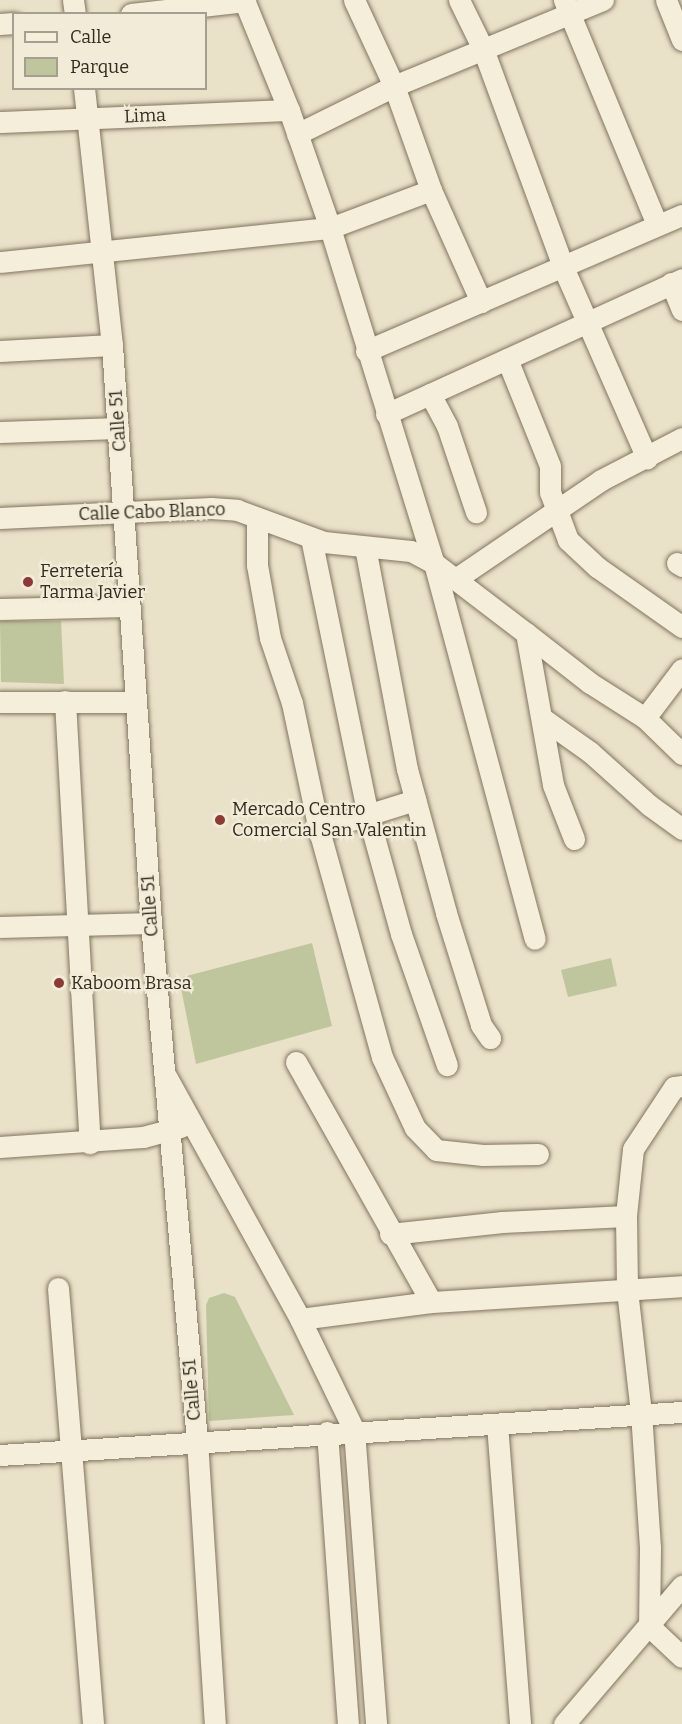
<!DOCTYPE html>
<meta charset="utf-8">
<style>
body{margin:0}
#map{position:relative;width:682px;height:1724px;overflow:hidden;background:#e9e1c8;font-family:Bitter,serif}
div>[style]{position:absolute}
.green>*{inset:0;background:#bfc69d}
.roads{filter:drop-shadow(0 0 2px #83745f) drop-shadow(0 0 2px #83745f)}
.minor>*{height:21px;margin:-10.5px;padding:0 10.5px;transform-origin:10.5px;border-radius:10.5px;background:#f5eeda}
.dots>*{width:16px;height:16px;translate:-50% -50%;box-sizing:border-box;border:3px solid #f1ebd7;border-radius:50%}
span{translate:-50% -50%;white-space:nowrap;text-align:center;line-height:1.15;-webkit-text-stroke:4.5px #f1ebd7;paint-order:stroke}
.street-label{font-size:18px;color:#352c21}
.poi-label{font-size:18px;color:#352c21}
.left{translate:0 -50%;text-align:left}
.legend{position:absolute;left:12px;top:12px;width:195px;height:78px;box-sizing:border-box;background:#f1ebd7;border:2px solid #a69f8e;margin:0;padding:8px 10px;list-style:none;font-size:18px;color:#352c21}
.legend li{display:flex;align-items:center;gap:12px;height:30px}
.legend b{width:30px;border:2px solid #a69f8e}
</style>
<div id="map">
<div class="green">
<div style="clip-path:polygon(0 621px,61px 621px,64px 684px,1px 682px)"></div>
<div style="clip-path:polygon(312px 943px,332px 1026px,196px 1064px,179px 978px)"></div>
<div style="clip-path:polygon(611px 958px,617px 986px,568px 997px,561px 970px)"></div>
<div style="clip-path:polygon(224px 1293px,235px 1297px,294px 1415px,209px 1421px,206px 1305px,209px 1298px)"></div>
</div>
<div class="roads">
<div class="minor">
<div style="left:73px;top:0;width:14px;rotate:82deg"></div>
<div style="left:244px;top:0;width:119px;rotate:67.8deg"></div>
<div style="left:289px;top:110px;width:125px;rotate:70.8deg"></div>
<div style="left:330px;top:228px;width:351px;rotate:72.8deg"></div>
<div style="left:434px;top:563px;width:389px;rotate:75deg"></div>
<div style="left:354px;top:0;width:95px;rotate:65.1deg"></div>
<div style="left:394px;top:86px;width:110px;rotate:70.4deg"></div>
<div style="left:431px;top:190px;width:123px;rotate:65.9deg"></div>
<div style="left:459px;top:0;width:55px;rotate:63.9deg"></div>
<div style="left:483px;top:49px;width:232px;rotate:69.8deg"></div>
<div style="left:563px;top:267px;width:209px;rotate:66.3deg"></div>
<div style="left:564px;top:0;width:243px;rotate:67.5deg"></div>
<div style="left:666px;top:0;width:43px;rotate:68.2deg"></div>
<div style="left:131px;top:14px;width:115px;rotate:-6.5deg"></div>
<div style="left:0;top:24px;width:14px;rotate:-4deg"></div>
<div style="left:84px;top:88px;width:259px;rotate:83.8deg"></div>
<div style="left:112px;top:345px;width:579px;rotate:86.14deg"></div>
<div style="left:151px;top:923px;width:519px;rotate:84.92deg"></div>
<div style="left:197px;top:1440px;width:285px;rotate:86.4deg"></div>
<div style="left:0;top:122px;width:289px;rotate:-2.4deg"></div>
<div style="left:297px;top:134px;width:108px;rotate:-26.3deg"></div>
<div style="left:394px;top:86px;width:226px;rotate:-22.4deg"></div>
<div style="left:0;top:262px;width:332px;rotate:-5.9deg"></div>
<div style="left:330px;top:228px;width:108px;rotate:-20.6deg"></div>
<div style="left:671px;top:283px;width:29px;rotate:68deg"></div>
<div style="left:0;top:351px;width:112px;rotate:-3.1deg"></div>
<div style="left:366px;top:351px;width:344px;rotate:-23.3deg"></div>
<div style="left:507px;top:359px;width:115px;rotate:68.1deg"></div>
<div style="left:550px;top:466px;width:26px;rotate:90deg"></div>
<div style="left:550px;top:492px;width:51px;rotate:69.4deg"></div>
<div style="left:568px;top:540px;width:40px;rotate:43deg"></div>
<div style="left:597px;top:567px;width:104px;rotate:35.2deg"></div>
<div style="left:430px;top:394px;width:36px;rotate:62deg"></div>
<div style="left:447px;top:426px;width:91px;rotate:71.4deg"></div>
<div style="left:386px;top:414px;width:325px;rotate:-24.5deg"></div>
<div style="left:0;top:432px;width:118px;rotate:-1.9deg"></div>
<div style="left:0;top:518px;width:211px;rotate:-2.7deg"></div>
<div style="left:211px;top:508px;width:26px;rotate:4deg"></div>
<div style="left:237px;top:510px;width:93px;rotate:20.2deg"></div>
<div style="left:324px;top:542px;width:87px;rotate:5.9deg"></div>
<div style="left:411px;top:551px;width:26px;rotate:28deg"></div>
<div style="left:434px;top:563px;width:116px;rotate:37.3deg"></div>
<div style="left:526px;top:633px;width:154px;rotate:79.9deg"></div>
<div style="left:553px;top:785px;width:58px;rotate:68.7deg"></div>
<div style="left:257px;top:519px;width:46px;rotate:90deg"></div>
<div style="left:257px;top:565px;width:74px;rotate:79.9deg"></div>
<div style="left:270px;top:638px;width:69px;rotate:71.3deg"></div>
<div style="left:292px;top:703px;width:130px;rotate:78deg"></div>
<div style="left:319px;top:830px;width:236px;rotate:74.5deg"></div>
<div style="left:382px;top:1057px;width:78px;rotate:65.1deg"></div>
<div style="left:415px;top:1128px;width:30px;rotate:46deg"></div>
<div style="left:436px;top:1150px;width:47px;rotate:6.1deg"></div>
<div style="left:483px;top:1155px;width:55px;rotate:-1deg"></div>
<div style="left:311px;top:538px;width:283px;rotate:78.4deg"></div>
<div style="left:368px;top:815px;width:123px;rotate:74.5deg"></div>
<div style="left:401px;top:934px;width:139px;rotate:70.7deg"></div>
<div style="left:365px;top:547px;width:226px;rotate:79.3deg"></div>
<div style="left:407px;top:769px;width:149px;rotate:74.8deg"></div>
<div style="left:446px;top:913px;width:117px;rotate:72.6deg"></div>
<div style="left:481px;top:1025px;width:16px;rotate:55deg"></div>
<div style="left:677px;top:563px;width:6px;rotate:31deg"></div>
<div style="left:457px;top:578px;width:174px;rotate:-34.2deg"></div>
<div style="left:601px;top:480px;width:91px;rotate:-27.4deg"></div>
<div style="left:0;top:609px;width:129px;rotate:-1.3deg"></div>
<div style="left:526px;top:633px;width:81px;rotate:38deg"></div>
<div style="left:590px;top:683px;width:65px;rotate:32.5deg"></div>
<div style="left:645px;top:718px;width:52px;rotate:44.2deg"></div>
<div style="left:65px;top:701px;width:443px;rotate:86.8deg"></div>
<div style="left:0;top:702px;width:135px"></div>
<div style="left:542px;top:718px;width:59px;rotate:35.3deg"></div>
<div style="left:590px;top:752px;width:79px;rotate:41.9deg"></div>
<div style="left:649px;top:805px;width:41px;rotate:36deg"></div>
<div style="left:645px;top:718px;width:61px;rotate:-52.9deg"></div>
<div style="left:319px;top:830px;width:101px;rotate:-17.4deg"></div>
<div style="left:0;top:927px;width:151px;rotate:-1.5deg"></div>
<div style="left:296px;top:1062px;width:275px;rotate:60.6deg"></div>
<div style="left:166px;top:1076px;width:277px;rotate:61.1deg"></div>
<div style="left:300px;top:1319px;width:123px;rotate:64.1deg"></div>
<div style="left:354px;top:1430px;width:295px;rotate:85.7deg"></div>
<div style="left:682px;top:1086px;width:8px;rotate:173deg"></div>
<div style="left:674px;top:1087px;width:74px;rotate:123.5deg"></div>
<div style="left:633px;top:1149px;width:67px;rotate:96deg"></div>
<div style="left:626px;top:1216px;width:74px;rotate:89.2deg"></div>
<div style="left:627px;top:1290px;width:123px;rotate:83.5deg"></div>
<div style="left:641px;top:1412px;width:136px;rotate:86.2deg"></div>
<div style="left:650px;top:1548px;width:78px;rotate:90.7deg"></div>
<div style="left:649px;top:1626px;width:45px;rotate:43.2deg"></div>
<div style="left:0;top:1147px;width:143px;rotate:-4deg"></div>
<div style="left:143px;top:1137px;width:39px;rotate:-15deg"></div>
<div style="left:390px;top:1234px;width:113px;rotate:-6.1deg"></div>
<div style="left:502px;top:1222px;width:124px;rotate:-2.8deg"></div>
<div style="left:58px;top:1288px;width:437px;rotate:85.4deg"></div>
<div style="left:300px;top:1319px;width:132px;rotate:-7.4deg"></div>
<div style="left:431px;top:1302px;width:252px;rotate:-3.6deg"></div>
<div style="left:497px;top:1424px;width:301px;rotate:85.6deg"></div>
<div style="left:327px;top:1432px;width:293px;rotate:85.9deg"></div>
<div style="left:0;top:1455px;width:683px;rotate:-3.61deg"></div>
<div style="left:564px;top:1724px;width:182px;rotate:-49.5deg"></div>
</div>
</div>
<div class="dots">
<div style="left:28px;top:582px;background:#8b3a36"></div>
<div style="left:220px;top:820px;background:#8b3a36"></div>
<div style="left:59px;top:983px;background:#8b3a36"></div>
</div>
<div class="street-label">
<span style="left:145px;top:116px;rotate:-2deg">Lima</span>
<span style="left:118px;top:421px;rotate:-94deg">Calle 51</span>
<span style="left:152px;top:512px;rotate:-2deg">Calle Cabo Blanco</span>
<span style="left:150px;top:906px;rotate:-94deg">Calle 51</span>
<span style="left:192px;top:1390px;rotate:-95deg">Calle 51</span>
</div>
<div class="poi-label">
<span class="left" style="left:40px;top:582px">Ferretería<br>Tarma Javier</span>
<span class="left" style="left:232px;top:820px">Mercado Centro<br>Comercial San Valentin</span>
<span class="left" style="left:71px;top:983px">Kaboom Brasa</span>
</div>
<ul class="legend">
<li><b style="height:8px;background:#f5eeda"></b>Calle</li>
<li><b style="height:16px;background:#bfc69d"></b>Parque</li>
</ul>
</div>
